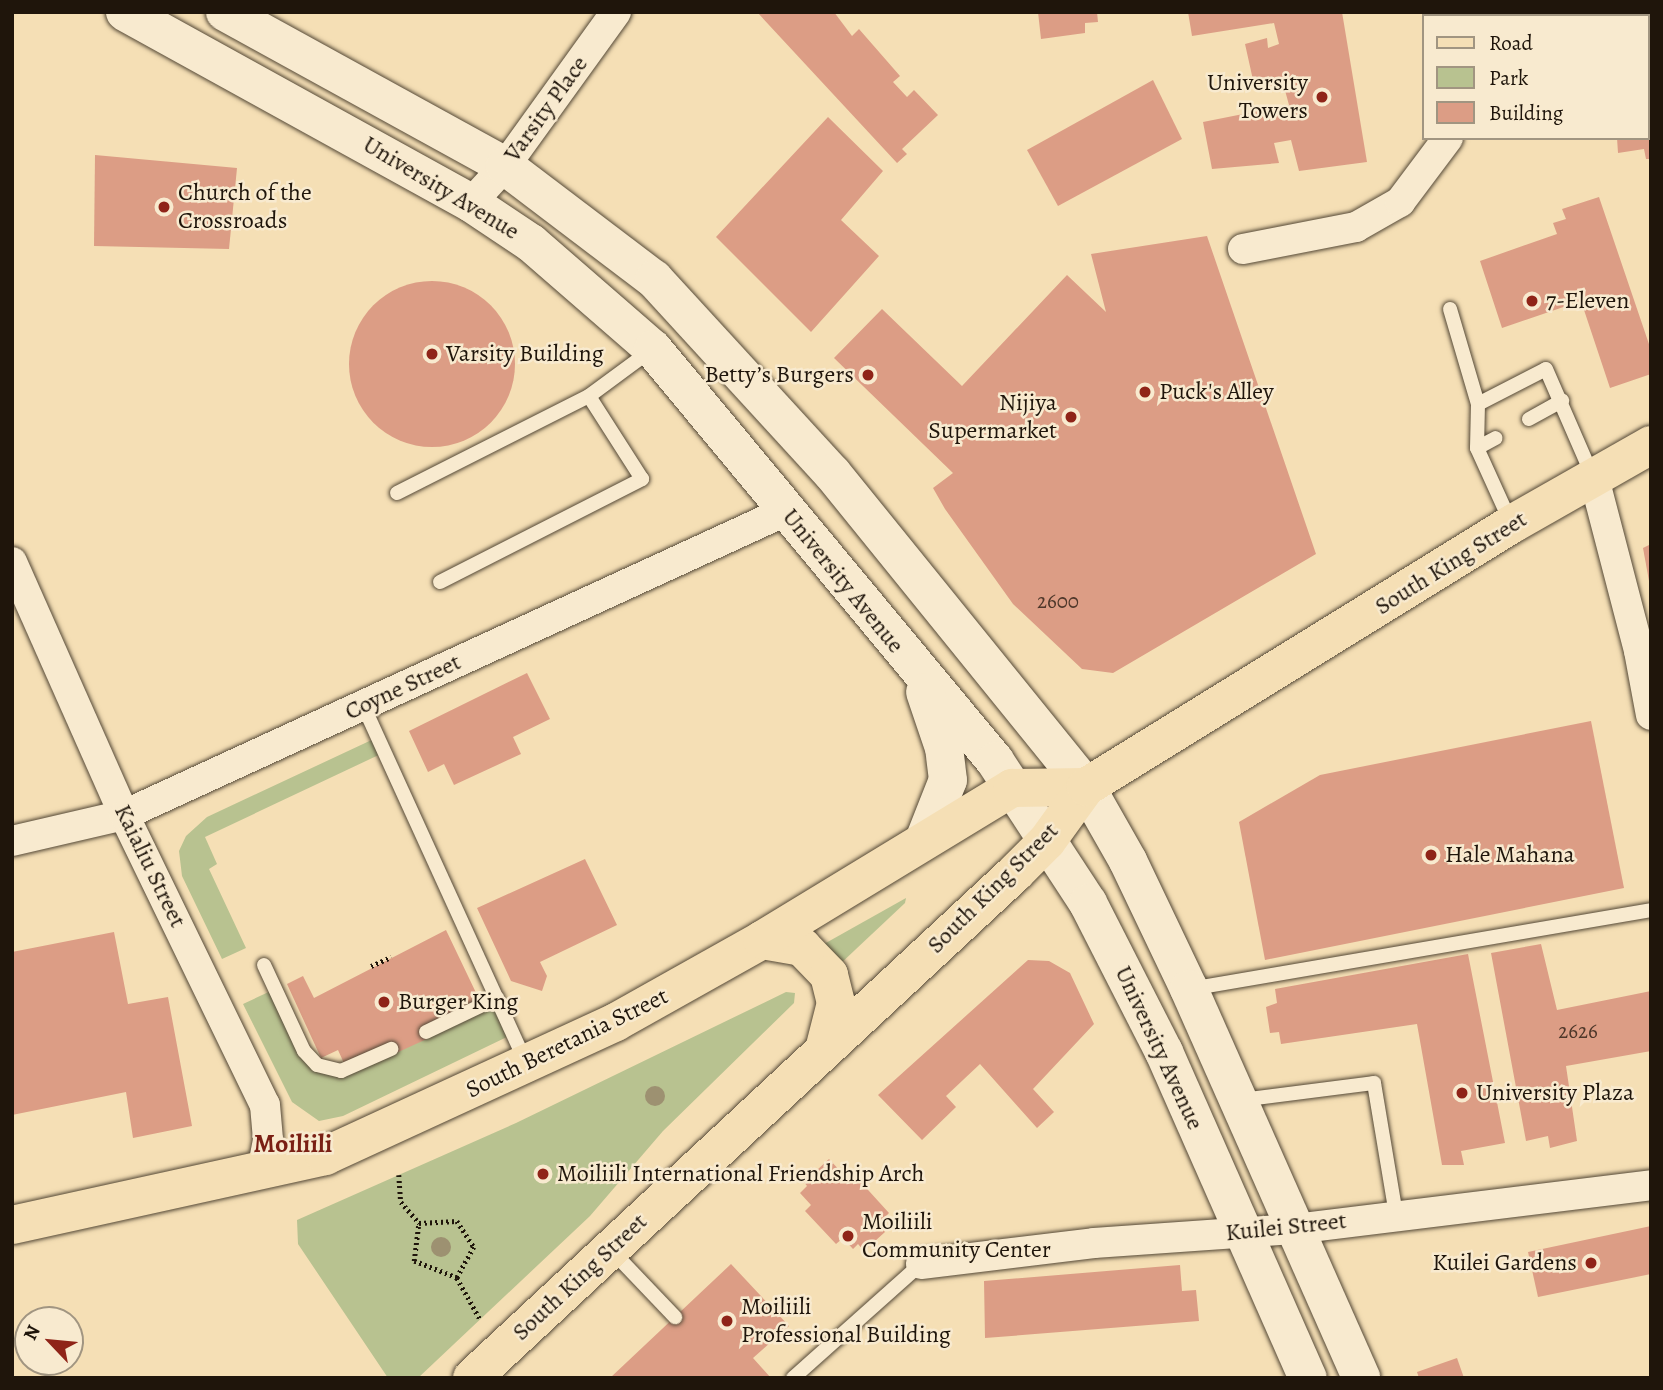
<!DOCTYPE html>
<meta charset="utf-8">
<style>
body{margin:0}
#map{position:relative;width:1663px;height:1390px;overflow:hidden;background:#f5dfb5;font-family:Alegreya,serif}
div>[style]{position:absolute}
.green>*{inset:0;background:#b8c290}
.building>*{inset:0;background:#dc9d85}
.round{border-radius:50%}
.path>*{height:4.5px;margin-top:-2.25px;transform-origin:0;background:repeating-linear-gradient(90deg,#1f150b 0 2px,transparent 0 5.5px)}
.roads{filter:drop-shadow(0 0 2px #544836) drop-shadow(0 0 2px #544836)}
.service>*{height:14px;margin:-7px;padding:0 7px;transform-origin:7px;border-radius:7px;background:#f8eacf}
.minor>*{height:30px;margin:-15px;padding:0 15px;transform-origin:15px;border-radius:15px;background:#f8eacf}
.secondary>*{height:38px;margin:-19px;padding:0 19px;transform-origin:19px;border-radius:19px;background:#f8eacf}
.primary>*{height:38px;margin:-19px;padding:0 19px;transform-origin:19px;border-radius:19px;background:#f5dfb5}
.trees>*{width:20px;height:20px;margin:-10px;border-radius:50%;background:#9d9171}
.dots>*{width:19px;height:19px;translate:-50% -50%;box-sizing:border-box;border:4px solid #f8eacf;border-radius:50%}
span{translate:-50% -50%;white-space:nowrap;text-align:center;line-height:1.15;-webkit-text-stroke:5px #f8eacf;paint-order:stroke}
.number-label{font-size:21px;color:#4e372a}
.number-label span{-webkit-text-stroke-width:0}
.poi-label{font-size:24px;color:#1f150b}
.right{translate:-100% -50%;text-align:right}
.left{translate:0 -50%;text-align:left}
.street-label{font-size:24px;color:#1f150b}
.neighbourhood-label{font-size:26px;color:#7a1f14;font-weight:700}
.frame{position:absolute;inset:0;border:14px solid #1f150b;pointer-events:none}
.legend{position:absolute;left:1422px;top:14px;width:228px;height:126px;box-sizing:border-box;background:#f8eacf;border:2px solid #a19581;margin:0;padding:9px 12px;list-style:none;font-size:21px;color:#1f150b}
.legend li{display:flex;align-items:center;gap:14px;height:35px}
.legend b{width:35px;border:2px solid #a19581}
.north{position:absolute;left:14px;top:1306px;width:70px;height:70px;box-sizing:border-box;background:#f8eacf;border:2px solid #a19581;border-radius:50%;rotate:296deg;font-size:19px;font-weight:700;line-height:28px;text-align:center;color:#1f150b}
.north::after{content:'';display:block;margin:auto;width:24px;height:32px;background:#8f2418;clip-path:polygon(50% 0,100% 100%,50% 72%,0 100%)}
</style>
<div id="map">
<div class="green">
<div style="clip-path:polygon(378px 737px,385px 752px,205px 837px,217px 864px,209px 869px,246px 948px,222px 959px,182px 876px,179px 851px,186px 836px,207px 817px)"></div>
<div style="clip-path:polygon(906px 898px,905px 903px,838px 966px,824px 944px)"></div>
<div style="clip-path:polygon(275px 989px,304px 1051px,323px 1068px,394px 1054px,497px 998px,513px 1034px,343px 1116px,319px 1121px,292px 1102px,243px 1004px)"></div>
<div style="clip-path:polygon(786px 992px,795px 993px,794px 1003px,663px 1131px,590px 1216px,418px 1378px,388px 1378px,298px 1244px,297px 1220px,516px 1123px)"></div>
</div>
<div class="building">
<div style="clip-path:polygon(757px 12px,834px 12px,852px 36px,859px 29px,900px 76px,893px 82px,907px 97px,914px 90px,938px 115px,902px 149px,907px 154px,897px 163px)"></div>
<div style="clip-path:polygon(1038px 12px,1097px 12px,1098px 22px,1085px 23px,1085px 33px,1041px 39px)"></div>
<div style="clip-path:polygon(1188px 12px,1342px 12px,1367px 162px,1299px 171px,1291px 140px,1274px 143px,1279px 163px,1212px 169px,1203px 122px,1289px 105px,1283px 83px,1255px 89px,1245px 44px,1267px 38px,1268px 48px,1279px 44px,1274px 23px,1192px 36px)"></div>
<div style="clip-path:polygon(1624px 12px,1651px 12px,1651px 159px,1646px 159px,1644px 149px,1618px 153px,1617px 138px,1647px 138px,1647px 16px)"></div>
<div style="clip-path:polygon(1153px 80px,1182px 139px,1058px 206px,1027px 150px)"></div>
<div style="clip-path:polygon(828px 117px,883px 171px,841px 220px,879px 256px,811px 332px,716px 237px)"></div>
<div style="clip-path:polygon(95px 155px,237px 168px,229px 249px,94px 246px)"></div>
<div style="clip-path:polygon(1599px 197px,1651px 350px,1651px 374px,1610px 388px,1581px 301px,1502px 328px,1480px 261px,1557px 234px,1553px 223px,1566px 219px,1562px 209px)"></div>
<div style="clip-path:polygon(1207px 236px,1316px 554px,1113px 673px,1082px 669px,1013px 604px,945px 509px,933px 488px,953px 473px,834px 358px,882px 309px,962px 386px,1067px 275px,1106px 312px,1091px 254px)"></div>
<div class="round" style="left:349px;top:281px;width:166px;height:166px"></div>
<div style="clip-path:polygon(1651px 544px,1651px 581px,1649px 581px,1643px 548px)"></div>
<div style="clip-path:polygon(527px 673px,550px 719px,513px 737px,521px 754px,454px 785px,444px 764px,428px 772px,409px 731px)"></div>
<div style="clip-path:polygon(1591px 721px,1624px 888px,1265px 960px,1239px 822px,1320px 775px)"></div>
<div style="clip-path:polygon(585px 859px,617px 925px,540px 962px,547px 976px,542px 991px,511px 981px,477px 908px)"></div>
<div style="clip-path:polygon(446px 930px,479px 999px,429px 1038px,394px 1054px,347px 1070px,338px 1050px,321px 1058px,287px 984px,303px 976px,314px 998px)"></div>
<div style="clip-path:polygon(114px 932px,128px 1004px,168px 997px,192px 1126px,133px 1138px,126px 1092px,12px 1115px,12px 952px)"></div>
<div style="clip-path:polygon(1541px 944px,1557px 1010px,1651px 991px,1651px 1051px,1566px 1066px,1577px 1141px,1550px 1148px,1548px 1136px,1526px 1141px,1491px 953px)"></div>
<div style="clip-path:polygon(1468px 954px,1505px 1143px,1461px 1151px,1464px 1165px,1442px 1165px,1417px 1024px,1281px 1044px,1279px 1032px,1270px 1033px,1266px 1007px,1277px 1003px,1275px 989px)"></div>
<div style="clip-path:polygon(1028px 960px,1049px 961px,1070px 973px,1094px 1024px,1033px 1089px,1054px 1112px,1037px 1128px,980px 1064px,946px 1096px,956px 1107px,922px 1140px,878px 1095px)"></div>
<div style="clip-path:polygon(829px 1159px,843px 1174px,849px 1169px,889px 1213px,878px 1224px,885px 1232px,864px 1251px,858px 1244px,853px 1249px,843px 1238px,836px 1244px,805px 1211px,811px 1205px,800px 1193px,807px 1186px,804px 1182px)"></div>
<div style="clip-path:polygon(1651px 1226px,1651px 1274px,1538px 1297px,1528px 1252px)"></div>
<div style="clip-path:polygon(731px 1264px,789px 1326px,753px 1358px,771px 1378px,610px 1378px)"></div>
<div style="clip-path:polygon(1180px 1265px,1182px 1291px,1196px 1290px,1199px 1321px,985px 1338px,984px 1281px)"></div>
<div style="clip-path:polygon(1457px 1358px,1464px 1378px,1419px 1378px,1417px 1372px)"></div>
</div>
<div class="path">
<div style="left:371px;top:966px;width:22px;rotate:-24deg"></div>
<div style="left:399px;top:1175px;width:27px;rotate:86deg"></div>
<div style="left:401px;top:1202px;width:28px;rotate:49deg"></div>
<div style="left:457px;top:1221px;width:31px;rotate:57deg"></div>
<div style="left:474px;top:1247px;width:35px;rotate:119deg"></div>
<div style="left:457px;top:1278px;width:46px;rotate:-158.4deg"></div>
<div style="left:414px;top:1261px;width:38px;rotate:-83deg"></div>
<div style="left:419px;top:1223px;width:38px;rotate:-3deg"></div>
<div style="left:457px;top:1278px;width:47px;rotate:60.7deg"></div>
</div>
<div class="roads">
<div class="service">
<div style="left:1450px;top:309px;width:99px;rotate:73.6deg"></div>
<div style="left:1478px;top:404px;width:44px;rotate:91.3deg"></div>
<div style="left:1477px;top:448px;width:82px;rotate:65.6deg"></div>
<div style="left:1478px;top:404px;width:76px;rotate:-27.2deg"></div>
<div style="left:1546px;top:369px;width:118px;rotate:66.5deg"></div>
<div style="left:1529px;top:419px;width:38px;rotate:-29deg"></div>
<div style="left:1477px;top:448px;width:21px;rotate:-28deg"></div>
<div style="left:397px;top:493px;width:215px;rotate:-26.8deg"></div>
<div style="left:440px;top:582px;width:227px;rotate:-27deg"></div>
<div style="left:642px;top:479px;width:98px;rotate:-122.6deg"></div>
<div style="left:589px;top:396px;width:76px;rotate:-36.4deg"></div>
<div style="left:363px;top:705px;width:392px;rotate:65.5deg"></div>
<div style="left:264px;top:965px;width:95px;rotate:65.1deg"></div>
<div style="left:304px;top:1051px;width:19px;rotate:47deg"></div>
<div style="left:317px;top:1065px;width:25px;rotate:14deg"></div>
<div style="left:341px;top:1071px;width:55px;rotate:-23.7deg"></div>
<div style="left:1190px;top:989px;width:468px;rotate:-9.7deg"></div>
<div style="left:426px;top:1032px;width:79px;rotate:-25.6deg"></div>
<div style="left:1241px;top:1100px;width:134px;rotate:-7.3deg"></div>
<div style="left:1374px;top:1083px;width:134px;rotate:80.5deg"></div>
<div style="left:611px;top:1250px;width:93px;rotate:46.3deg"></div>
<div style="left:793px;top:1378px;width:171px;rotate:-41.7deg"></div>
</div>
<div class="minor">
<div style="left:1474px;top:16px;width:4px;rotate:-90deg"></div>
<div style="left:471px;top:203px;width:50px;rotate:-47.4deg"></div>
<div style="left:505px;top:166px;width:190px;rotate:-54.2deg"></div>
<div style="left:1243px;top:249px;width:115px;rotate:-11deg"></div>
<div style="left:1356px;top:227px;width:51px;rotate:-29.6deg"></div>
<div style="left:1400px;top:202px;width:80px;rotate:-53.1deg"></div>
<div style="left:1594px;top:478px;width:179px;rotate:75.4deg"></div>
<div style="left:1639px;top:651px;width:65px;rotate:79.4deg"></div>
<div style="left:12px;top:562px;width:277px;rotate:66.1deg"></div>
<div style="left:124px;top:815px;width:322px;rotate:64.1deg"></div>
<div style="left:265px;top:1105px;width:35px;rotate:85deg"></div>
<div style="left:268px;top:1140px;width:33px;rotate:101deg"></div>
<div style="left:12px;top:841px;width:115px;rotate:-13.1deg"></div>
<div style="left:124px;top:815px;width:728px;rotate:-24.67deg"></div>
<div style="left:921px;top:1264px;width:174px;rotate:-6.9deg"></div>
<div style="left:1094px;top:1243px;width:200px;rotate:-4deg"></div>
<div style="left:1294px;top:1229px;width:360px;rotate:-7deg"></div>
</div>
<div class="secondary">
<div style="left:125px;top:12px;width:395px;rotate:28.9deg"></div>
<div style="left:471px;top:203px;width:72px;rotate:33.7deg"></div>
<div style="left:531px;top:243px;width:162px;rotate:41deg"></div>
<div style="left:653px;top:349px;width:535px;rotate:50.3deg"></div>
<div style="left:995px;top:761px;width:170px;rotate:56.8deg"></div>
<div style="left:1088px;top:903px;width:167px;rotate:63deg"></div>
<div style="left:1164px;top:1052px;width:356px;rotate:66.2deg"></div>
<div style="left:225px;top:12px;width:320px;rotate:28.8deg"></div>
<div style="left:505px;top:166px;width:187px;rotate:37.2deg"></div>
<div style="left:654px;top:279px;width:263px;rotate:47.5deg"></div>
<div style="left:832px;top:473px;width:404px;rotate:51deg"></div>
<div style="left:1086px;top:787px;width:85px;rotate:60.4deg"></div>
<div style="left:1128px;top:861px;width:142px;rotate:64.5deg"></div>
<div style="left:1189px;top:989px;width:425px;rotate:66.1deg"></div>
<div style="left:925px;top:838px;width:62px;rotate:-68.4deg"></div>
<div style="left:948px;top:780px;width:32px;rotate:-97deg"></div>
<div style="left:944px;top:748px;width:59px;rotate:-108.7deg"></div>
</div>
<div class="primary">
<div style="left:762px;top:940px;width:41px;rotate:9.9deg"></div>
<div style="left:802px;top:947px;width:39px;rotate:46deg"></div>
<div style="left:829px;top:975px;width:29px;rotate:76deg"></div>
<div style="left:836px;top:1003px;width:49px;rotate:104.3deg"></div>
<div style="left:12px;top:1225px;width:321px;rotate:-12.4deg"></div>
<div style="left:325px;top:1156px;width:320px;rotate:-24.7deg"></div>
<div style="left:616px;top:1022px;width:167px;rotate:-29.3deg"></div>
<div style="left:762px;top:940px;width:293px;rotate:-31.3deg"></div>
<div style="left:1012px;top:788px;width:74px;rotate:-0.8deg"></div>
<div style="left:472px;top:1378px;width:742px;rotate:-42.92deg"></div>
<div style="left:1015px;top:873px;width:45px;rotate:-45deg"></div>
<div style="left:1047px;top:841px;width:67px;rotate:-54.2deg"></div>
<div style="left:1086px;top:787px;width:501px;rotate:-31.69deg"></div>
<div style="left:1512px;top:524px;width:160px;rotate:-29.6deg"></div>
</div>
</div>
<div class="trees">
<div style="left:655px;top:1096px"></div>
<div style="left:441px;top:1247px"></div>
</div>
<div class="dots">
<div style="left:1322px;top:97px;background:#8f2418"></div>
<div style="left:164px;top:207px;background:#8f2418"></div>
<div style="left:1532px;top:301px;background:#8f2418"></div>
<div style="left:432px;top:354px;background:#8f2418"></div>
<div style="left:868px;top:375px;background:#8f2418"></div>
<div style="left:1145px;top:392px;background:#8f2418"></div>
<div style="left:1071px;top:417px;background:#8f2418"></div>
<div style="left:1431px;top:855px;background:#8f2418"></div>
<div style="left:384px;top:1002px;background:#8f2418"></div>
<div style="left:1462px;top:1093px;background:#8f2418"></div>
<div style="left:543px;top:1174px;background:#8f2418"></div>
<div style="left:848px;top:1236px;background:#8f2418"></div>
<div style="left:1591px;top:1263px;background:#8f2418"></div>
<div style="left:727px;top:1321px;background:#8f2418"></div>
</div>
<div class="number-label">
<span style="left:1058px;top:601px">2600</span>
<span style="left:1578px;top:1031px">2626</span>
</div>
<div class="poi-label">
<span class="right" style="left:1308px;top:97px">University<br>Towers</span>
<span class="left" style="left:178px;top:207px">Church of the<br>Crossroads</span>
<span class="left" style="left:1546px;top:301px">7-Eleven</span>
<span class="left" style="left:446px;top:354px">Varsity Building</span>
<span class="right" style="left:854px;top:375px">Betty’s Burgers</span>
<span class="left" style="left:1159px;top:392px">Puck's Alley</span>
<span class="right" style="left:1057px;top:417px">Nijiya<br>Supermarket</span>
<span class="left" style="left:1445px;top:855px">Hale Mahana</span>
<span class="left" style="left:398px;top:1002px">Burger King</span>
<span class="left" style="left:1476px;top:1093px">University Plaza</span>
<span class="left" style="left:557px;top:1174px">Moiliili International Friendship Arch</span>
<span class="left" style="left:862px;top:1236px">Moiliili<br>Community Center</span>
<span class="right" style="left:1577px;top:1263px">Kuilei Gardens</span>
<span class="left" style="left:741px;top:1321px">Moiliili<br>Professional Building</span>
</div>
<div class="street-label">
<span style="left:546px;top:109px;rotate:-54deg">Varsity Place</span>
<span style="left:441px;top:188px;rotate:31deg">University Avenue</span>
<span style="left:1451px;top:563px;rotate:-32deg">South King Street</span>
<span style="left:843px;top:581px;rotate:51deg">University Avenue</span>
<span style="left:403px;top:687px;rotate:-25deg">Coyne Street</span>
<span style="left:150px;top:866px;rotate:64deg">Kaialiu Street</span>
<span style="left:993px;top:888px;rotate:-45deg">South King Street</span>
<span style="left:567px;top:1043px;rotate:-26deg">South Beretania Street</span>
<span style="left:1159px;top:1048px;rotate:65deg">University Avenue</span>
<span style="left:1286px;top:1227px;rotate:-6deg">Kuilei Street</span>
<span style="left:580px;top:1277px;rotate:-43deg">South King Street</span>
</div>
<div class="neighbourhood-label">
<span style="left:293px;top:1144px">Moiliili</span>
</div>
<div class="frame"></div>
<ul class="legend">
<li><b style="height:9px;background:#f5dfb5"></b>Road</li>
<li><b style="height:19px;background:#b8c290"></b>Park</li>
<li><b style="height:19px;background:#dc9d85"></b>Building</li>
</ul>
<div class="north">N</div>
</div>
